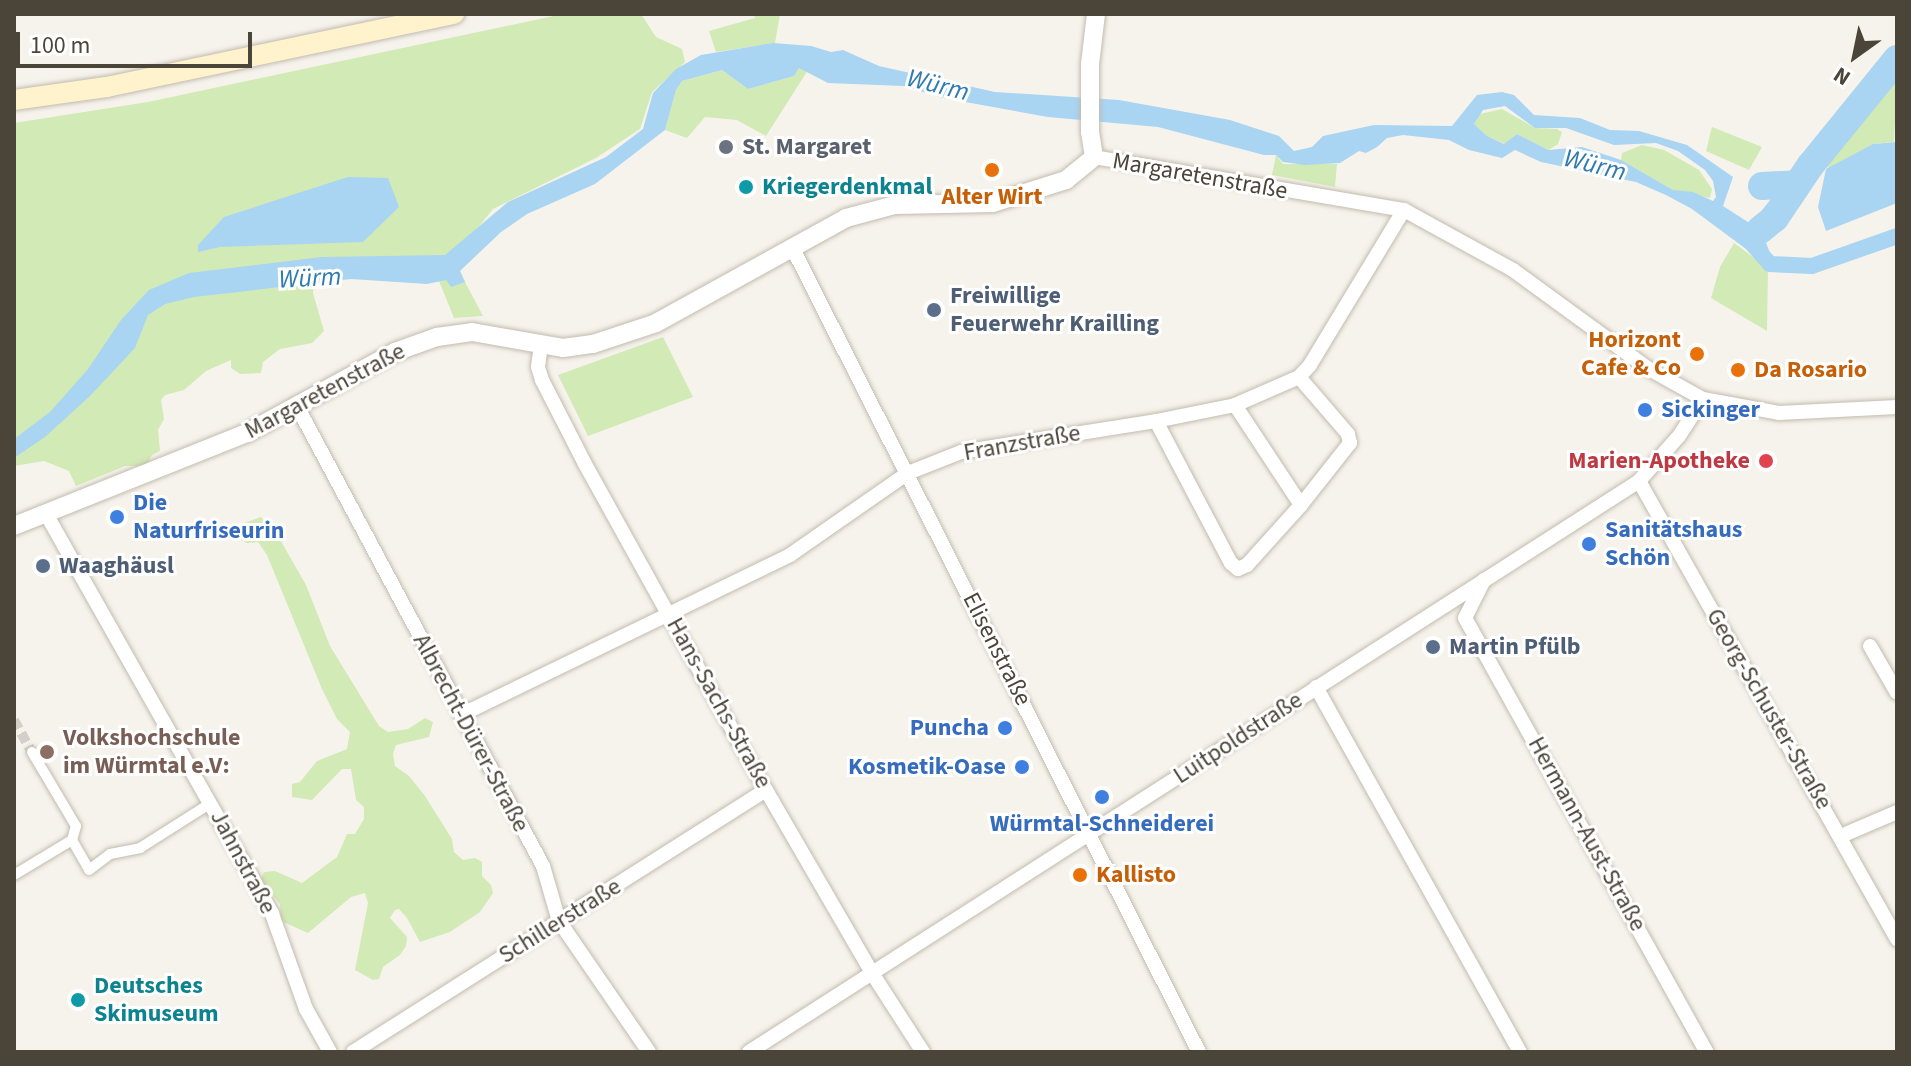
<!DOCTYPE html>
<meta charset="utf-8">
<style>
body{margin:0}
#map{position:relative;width:1911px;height:1066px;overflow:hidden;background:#f6f3ec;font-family:"Source Sans 3",sans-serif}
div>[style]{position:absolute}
.green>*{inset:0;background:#d2eab5}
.water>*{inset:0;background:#a9d4f2}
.canal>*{height:16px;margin:-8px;padding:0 8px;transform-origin:8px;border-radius:8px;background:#a9d4f2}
.river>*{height:28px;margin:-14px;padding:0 14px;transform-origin:14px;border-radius:14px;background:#a9d4f2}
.pedestrian-tunnel>*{height:10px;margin-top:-5px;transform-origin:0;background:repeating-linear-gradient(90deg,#d4d0c8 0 10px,transparent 0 15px)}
.roads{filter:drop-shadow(0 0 2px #c2bbae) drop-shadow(0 0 2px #c2bbae)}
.pedestrian>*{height:10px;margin:-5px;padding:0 5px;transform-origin:5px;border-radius:5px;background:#fff}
.minor>*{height:14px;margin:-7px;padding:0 7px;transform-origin:7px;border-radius:7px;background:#fff}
.tertiary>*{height:18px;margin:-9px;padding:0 9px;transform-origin:9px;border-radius:9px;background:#fff}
.secondary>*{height:20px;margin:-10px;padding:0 10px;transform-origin:10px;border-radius:10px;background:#fff3cd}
.dots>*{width:22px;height:22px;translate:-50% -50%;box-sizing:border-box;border:4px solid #fff;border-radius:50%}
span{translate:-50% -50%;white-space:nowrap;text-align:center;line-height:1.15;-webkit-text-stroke:6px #fff;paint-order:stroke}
.worship-label{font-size:24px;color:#5b616d;font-weight:700}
.left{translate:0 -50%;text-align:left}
.street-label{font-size:24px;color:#4b4439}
.culture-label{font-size:24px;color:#0d838f;font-weight:700}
.food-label{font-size:24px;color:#c56008;font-weight:700}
.right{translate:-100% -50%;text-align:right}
.service-label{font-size:24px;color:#4e5e75;font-weight:700}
.shop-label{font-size:24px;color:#366cbe;font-weight:700}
.health-label{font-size:24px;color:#be3a42;font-weight:700}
.education-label{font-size:24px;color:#785e54;font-weight:700}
.water-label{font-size:26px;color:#2e7ab2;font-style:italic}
.frame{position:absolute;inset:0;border:16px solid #4b4439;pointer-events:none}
.north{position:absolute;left:1815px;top:16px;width:80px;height:80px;-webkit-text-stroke:6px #fff;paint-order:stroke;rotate:213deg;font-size:22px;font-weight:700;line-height:32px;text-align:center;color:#4b4439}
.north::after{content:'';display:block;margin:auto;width:28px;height:36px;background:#4b4439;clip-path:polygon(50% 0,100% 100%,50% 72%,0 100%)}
.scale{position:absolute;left:16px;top:32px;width:236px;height:36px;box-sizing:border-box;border:4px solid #4b4439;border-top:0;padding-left:10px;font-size:24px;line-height:28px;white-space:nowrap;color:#4b4439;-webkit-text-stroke:6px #fff;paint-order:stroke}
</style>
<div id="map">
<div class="green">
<div style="clip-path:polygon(563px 14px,641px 14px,656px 37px,682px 49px,685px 62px,652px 92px,640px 129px,596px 158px,493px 209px,456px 255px,309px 282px,314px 282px,313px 293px,324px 331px,312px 343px,280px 349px,263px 362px,261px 373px,240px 374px,231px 368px,231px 360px,206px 371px,184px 390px,165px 395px,161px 400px,164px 419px,158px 430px,160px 451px,152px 455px,146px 466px,125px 466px,76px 486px,69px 471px,44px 461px,14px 466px,14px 123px,148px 102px)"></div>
<div style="clip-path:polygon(754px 14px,780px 14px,775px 43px,716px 52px,709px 31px,755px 18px)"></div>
<div style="clip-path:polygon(799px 68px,808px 70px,766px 136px,737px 120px,705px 117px,687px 138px,665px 130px,676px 90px,682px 81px,722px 70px,748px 89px,794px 76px)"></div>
<div style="clip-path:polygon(1897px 75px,1894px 142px,1873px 144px,1829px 168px,1822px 163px,1821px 154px,1854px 121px,1872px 96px)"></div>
<div style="clip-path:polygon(1502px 109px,1535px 128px,1557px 129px,1562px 132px,1558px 144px,1548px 150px,1517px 134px,1505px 144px,1487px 136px,1474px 124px,1480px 114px)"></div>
<div style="clip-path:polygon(1712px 127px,1762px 147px,1749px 170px,1706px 151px)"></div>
<div style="clip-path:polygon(1642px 145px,1664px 150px,1699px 170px,1712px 189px,1710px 198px,1673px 190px,1621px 160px,1622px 153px)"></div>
<div style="clip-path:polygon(1276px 155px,1283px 164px,1337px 164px,1335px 187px,1272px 175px)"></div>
<div style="clip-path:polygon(1734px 243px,1768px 268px,1767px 331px,1711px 298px,1720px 267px)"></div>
<div style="clip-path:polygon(460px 271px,465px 282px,483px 316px,454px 318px,439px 281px)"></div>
<div style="clip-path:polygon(663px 337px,693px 397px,588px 436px,558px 375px)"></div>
<div style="clip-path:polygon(261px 517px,282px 543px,306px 585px,330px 646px,379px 726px,388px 732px,408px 729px,425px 718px,433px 722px,429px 737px,396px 745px,393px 754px,395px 766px,409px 776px,425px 796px,452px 839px,454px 852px,463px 860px,475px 858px,482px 862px,482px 876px,491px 885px,493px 893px,480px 912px,450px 932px,420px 942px,407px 918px,399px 909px,395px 910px,390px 918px,407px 937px,406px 946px,400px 955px,383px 967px,379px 979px,373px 980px,355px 970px,368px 903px,365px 893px,351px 897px,308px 933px,281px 921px,280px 904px,260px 880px,264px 872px,275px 871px,302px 883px,337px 857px,347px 834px,355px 834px,364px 819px,364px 807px,356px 800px,351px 769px,342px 769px,312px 800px,292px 797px,292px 784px,300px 782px,317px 761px,347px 749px,350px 732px,337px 719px,322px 689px,267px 555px,258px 542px,247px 543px,231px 534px,234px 527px)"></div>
</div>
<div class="water">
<div style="clip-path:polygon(evenodd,773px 43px,811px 46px,831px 52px,843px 50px,879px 66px,995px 92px,1119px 100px,1230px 120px,1279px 136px,1294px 151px,1312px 147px,1323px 136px,1374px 125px,1452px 126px,1477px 95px,1502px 92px,1514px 95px,1534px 115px,1580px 118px,1610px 130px,1639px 131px,1687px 145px,1733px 177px,1723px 206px,1751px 224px,1771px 199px,1789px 208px,1766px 243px,1771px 255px,1765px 263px,1692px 209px,1666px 195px,1636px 182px,1541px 162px,1515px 150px,1502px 158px,1469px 150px,1449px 140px,1403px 135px,1387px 138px,1377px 147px,1366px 153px,1359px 151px,1340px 163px,1305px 165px,1283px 162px,1276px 155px,1264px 155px,1158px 127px,1048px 117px,943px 98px,903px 86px,828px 83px,799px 68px,794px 76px,748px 89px,722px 70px,682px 81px,676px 90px,665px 130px,595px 184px,527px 214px,501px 232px,460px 271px,465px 282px,451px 287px,446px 280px,427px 284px,351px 279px,194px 297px,165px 304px,148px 315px,135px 348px,90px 396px,45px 437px,14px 458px,14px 439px,50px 412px,88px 369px,121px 320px,149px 290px,189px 273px,322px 257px,445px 255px,508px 202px,606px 157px,643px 129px,653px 93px,676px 69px,701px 55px,773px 43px,1505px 106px,1535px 128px,1566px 128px,1614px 145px,1656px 143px,1678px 151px,1705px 170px,1713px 181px,1716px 197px,1713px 201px,1693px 192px,1673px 190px,1621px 160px,1582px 147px,1548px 150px,1517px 134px,1504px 144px,1487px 136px,1474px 124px,1483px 110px,1505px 106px)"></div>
<div style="clip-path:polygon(1897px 142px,1897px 203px,1826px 231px,1818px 207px,1826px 169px,1873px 144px)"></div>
<div style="clip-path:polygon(348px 177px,388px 178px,399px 207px,363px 242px,220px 247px,198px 252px,198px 245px,224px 217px)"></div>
</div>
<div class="canal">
<div style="left:1753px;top:245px;width:25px;rotate:48deg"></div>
<div style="left:1770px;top:264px;width:42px;rotate:2.7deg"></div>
<div style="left:1812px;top:266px;width:90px;rotate:-19.4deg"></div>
</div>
<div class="river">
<div style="left:1762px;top:186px;width:35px;rotate:-3deg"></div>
<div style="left:1760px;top:230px;width:19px;rotate:-39deg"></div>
<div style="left:1775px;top:218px;width:63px;rotate:-56.1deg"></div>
<div style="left:1810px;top:166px;width:138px;rotate:-50.9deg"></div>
</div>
<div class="pedestrian-tunnel">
<div style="left:14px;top:720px;width:37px;rotate:61deg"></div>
</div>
<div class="roads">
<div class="pedestrian">
<div style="left:32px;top:752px;width:86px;rotate:59.3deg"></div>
<div style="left:76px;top:826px;width:15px;rotate:106deg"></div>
<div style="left:72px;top:840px;width:34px;rotate:60deg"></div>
<div style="left:89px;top:870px;width:26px;rotate:-37deg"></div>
<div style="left:110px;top:854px;width:31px;rotate:-11deg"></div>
<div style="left:140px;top:848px;width:84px;rotate:-32.4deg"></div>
<div style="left:14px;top:875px;width:68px;rotate:-31.1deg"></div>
</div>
<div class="minor">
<div style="left:1094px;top:157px;width:314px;rotate:9.7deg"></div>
<div style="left:1404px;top:210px;width:124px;rotate:28.8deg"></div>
<div style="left:1513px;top:270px;width:168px;rotate:36.1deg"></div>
<div style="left:1649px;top:369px;width:62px;rotate:29.1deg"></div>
<div style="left:1703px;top:399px;width:77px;rotate:10.4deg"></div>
<div style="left:1779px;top:413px;width:118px;rotate:-2.9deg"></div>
<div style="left:792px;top:247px;width:902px;rotate:63.18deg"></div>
<div style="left:541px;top:345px;width:22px;rotate:98deg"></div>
<div style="left:538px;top:367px;width:14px;rotate:73deg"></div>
<div style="left:542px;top:380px;width:94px;rotate:62.9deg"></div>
<div style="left:585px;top:464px;width:373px;rotate:61deg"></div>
<div style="left:766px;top:790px;width:211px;rotate:59.9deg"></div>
<div style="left:872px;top:973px;width:94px;rotate:57.2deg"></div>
<div style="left:1235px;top:405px;width:120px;rotate:56.6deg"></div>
<div style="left:298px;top:408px;width:519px;rotate:61.86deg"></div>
<div style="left:543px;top:866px;width:57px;rotate:73.8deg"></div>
<div style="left:559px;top:921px;width:159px;rotate:55.5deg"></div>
<div style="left:1156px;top:421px;width:161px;rotate:62.2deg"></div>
<div style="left:1231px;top:563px;width:9px;rotate:41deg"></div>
<div style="left:1238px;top:569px;width:10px;rotate:-24deg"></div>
<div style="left:1247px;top:565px;width:81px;rotate:-48deg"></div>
<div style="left:1301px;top:505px;width:79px;rotate:-51.7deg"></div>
<div style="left:1350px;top:443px;width:9px;rotate:-103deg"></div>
<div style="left:1348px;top:434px;width:75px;rotate:-130.7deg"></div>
<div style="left:1639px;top:481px;width:526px;rotate:60.61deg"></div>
<div style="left:45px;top:512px;width:462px;rotate:60.5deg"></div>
<div style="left:272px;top:914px;width:101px;rotate:70.3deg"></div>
<div style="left:306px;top:1009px;width:49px;rotate:60.8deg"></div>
<div style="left:1484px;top:580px;width:42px;rotate:116.6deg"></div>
<div style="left:1465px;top:618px;width:497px;rotate:60.9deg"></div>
<div style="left:1870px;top:646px;width:54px;rotate:60.1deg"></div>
<div style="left:1316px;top:687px;width:418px;rotate:60.8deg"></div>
<div style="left:461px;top:715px;width:366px;rotate:-25.9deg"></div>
<div style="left:790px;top:555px;width:144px;rotate:-34.8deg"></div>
<div style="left:908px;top:473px;width:57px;rotate:-21.6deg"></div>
<div style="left:961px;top:452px;width:197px;rotate:-9deg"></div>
<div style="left:1156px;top:421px;width:81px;rotate:-11.4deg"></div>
<div style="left:1235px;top:405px;width:70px;rotate:-23.6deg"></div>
<div style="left:1299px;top:377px;width:16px;rotate:-47deg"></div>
<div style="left:1310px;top:365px;width:181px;rotate:-58.8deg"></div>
<div style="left:1841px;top:836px;width:61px;rotate:-23.2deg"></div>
<div style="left:353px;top:1052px;width:489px;rotate:-32.4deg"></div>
<div style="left:749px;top:1052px;width:1057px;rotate:-32.68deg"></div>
<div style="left:1639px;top:481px;width:60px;rotate:-48.4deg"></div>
<div style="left:1679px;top:436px;width:44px;rotate:-57deg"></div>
</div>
<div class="tertiary">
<div style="left:14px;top:526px;width:251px;rotate:-21.8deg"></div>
<div style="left:247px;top:433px;width:169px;rotate:-28.7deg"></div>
<div style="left:395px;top:352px;width:45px;rotate:-19.7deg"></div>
<div style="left:437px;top:337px;width:35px;rotate:-8deg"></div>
<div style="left:472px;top:332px;width:92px;rotate:10deg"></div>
<div style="left:563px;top:348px;width:30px;rotate:-8deg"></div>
<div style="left:593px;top:344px;width:66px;rotate:-18.4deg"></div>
<div style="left:656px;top:323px;width:217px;rotate:-28.9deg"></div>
<div style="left:846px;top:218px;width:51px;rotate:-14.9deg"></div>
<div style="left:895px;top:205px;width:98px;rotate:-1.2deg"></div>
<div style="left:993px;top:203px;width:77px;rotate:-17.5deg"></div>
<div style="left:1066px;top:180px;width:36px;rotate:-39deg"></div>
<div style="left:1094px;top:157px;width:25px;rotate:-99deg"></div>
<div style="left:1090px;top:132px;width:68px;rotate:-90deg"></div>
<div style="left:1090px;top:64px;width:50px;rotate:-83.2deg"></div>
</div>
<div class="secondary">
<div style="left:14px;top:100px;width:94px;rotate:-8deg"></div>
<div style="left:107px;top:87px;width:355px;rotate:-11.9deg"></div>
</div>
</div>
<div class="dots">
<div style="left:726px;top:147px;background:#6b7280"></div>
<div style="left:992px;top:170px;background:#e8710a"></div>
<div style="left:746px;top:187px;background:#0f9aa8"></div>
<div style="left:934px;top:310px;background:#5c6f8a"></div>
<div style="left:1697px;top:354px;background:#e8710a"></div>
<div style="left:1738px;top:370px;background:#e8710a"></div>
<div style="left:1645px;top:410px;background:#3f7fe0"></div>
<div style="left:1766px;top:461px;background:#e0444e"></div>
<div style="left:117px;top:517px;background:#3f7fe0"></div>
<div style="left:1589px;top:544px;background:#3f7fe0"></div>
<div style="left:43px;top:566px;background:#5c6f8a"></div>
<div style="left:1433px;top:647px;background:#5c6f8a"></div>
<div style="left:1005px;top:728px;background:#3f7fe0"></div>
<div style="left:47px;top:752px;background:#8d6e63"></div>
<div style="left:1022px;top:767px;background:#3f7fe0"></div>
<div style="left:1102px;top:797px;background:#3f7fe0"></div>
<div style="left:1080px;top:875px;background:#e8710a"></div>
<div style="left:78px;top:1000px;background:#0f9aa8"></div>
</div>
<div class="worship-label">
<span class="left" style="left:742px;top:147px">St. Margaret</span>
</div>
<div class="street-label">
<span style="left:1200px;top:176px;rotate:10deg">Margaretenstraße</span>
<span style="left:325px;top:391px;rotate:-28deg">Margaretenstraße</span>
<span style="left:1022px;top:443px;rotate:-10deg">Franzstraße</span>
<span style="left:997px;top:649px;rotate:63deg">Elisenstraße</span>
<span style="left:719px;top:703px;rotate:61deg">Hans-Sachs-Straße</span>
<span style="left:1769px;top:709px;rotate:60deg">Georg-Schuster-Straße</span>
<span style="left:471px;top:733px;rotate:62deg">Albrecht-Dürer-Straße</span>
<span style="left:1238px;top:738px;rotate:-33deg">Luitpoldstraße</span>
<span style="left:1587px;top:834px;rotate:61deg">Hermann-Aust-Straße</span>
<span style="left:243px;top:862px;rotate:62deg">Jahnstraße</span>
<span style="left:560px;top:921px;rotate:-32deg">Schillerstraße</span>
</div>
<div class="culture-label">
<span class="left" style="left:762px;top:187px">Kriegerdenkmal</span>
<span class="left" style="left:94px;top:1000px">Deutsches<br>Skimuseum</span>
</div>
<div class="food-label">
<span style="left:992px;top:197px">Alter Wirt</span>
<span class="right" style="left:1681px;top:354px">Horizont<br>Cafe &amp; Co</span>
<span class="left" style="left:1754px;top:370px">Da Rosario</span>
<span class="left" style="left:1096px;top:875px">Kallisto</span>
</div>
<div class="service-label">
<span class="left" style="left:950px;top:310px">Freiwillige<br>Feuerwehr Krailling</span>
<span class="left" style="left:59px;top:566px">Waaghäusl</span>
<span class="left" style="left:1449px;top:647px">Martin Pfülb</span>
</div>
<div class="shop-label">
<span class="left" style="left:1661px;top:410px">Sickinger</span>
<span class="left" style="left:133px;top:517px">Die<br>Naturfriseurin</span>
<span class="left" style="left:1605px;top:544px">Sanitätshaus<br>Schön</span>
<span class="right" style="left:989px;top:728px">Puncha</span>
<span class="right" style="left:1006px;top:767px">Kosmetik-Oase</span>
<span style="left:1102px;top:824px">Würmtal-Schneiderei</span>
</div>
<div class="health-label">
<span class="right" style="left:1750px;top:461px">Marien-Apotheke</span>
</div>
<div class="education-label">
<span class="left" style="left:63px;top:752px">Volkshochschule<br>im Würmtal e.V:</span>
</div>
<div class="water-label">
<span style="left:938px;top:85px;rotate:14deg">Würm</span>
<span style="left:1595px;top:165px;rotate:14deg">Würm</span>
<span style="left:310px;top:278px;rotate:-3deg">Würm</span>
</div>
<div class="frame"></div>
<div class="north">N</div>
<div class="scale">100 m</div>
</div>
